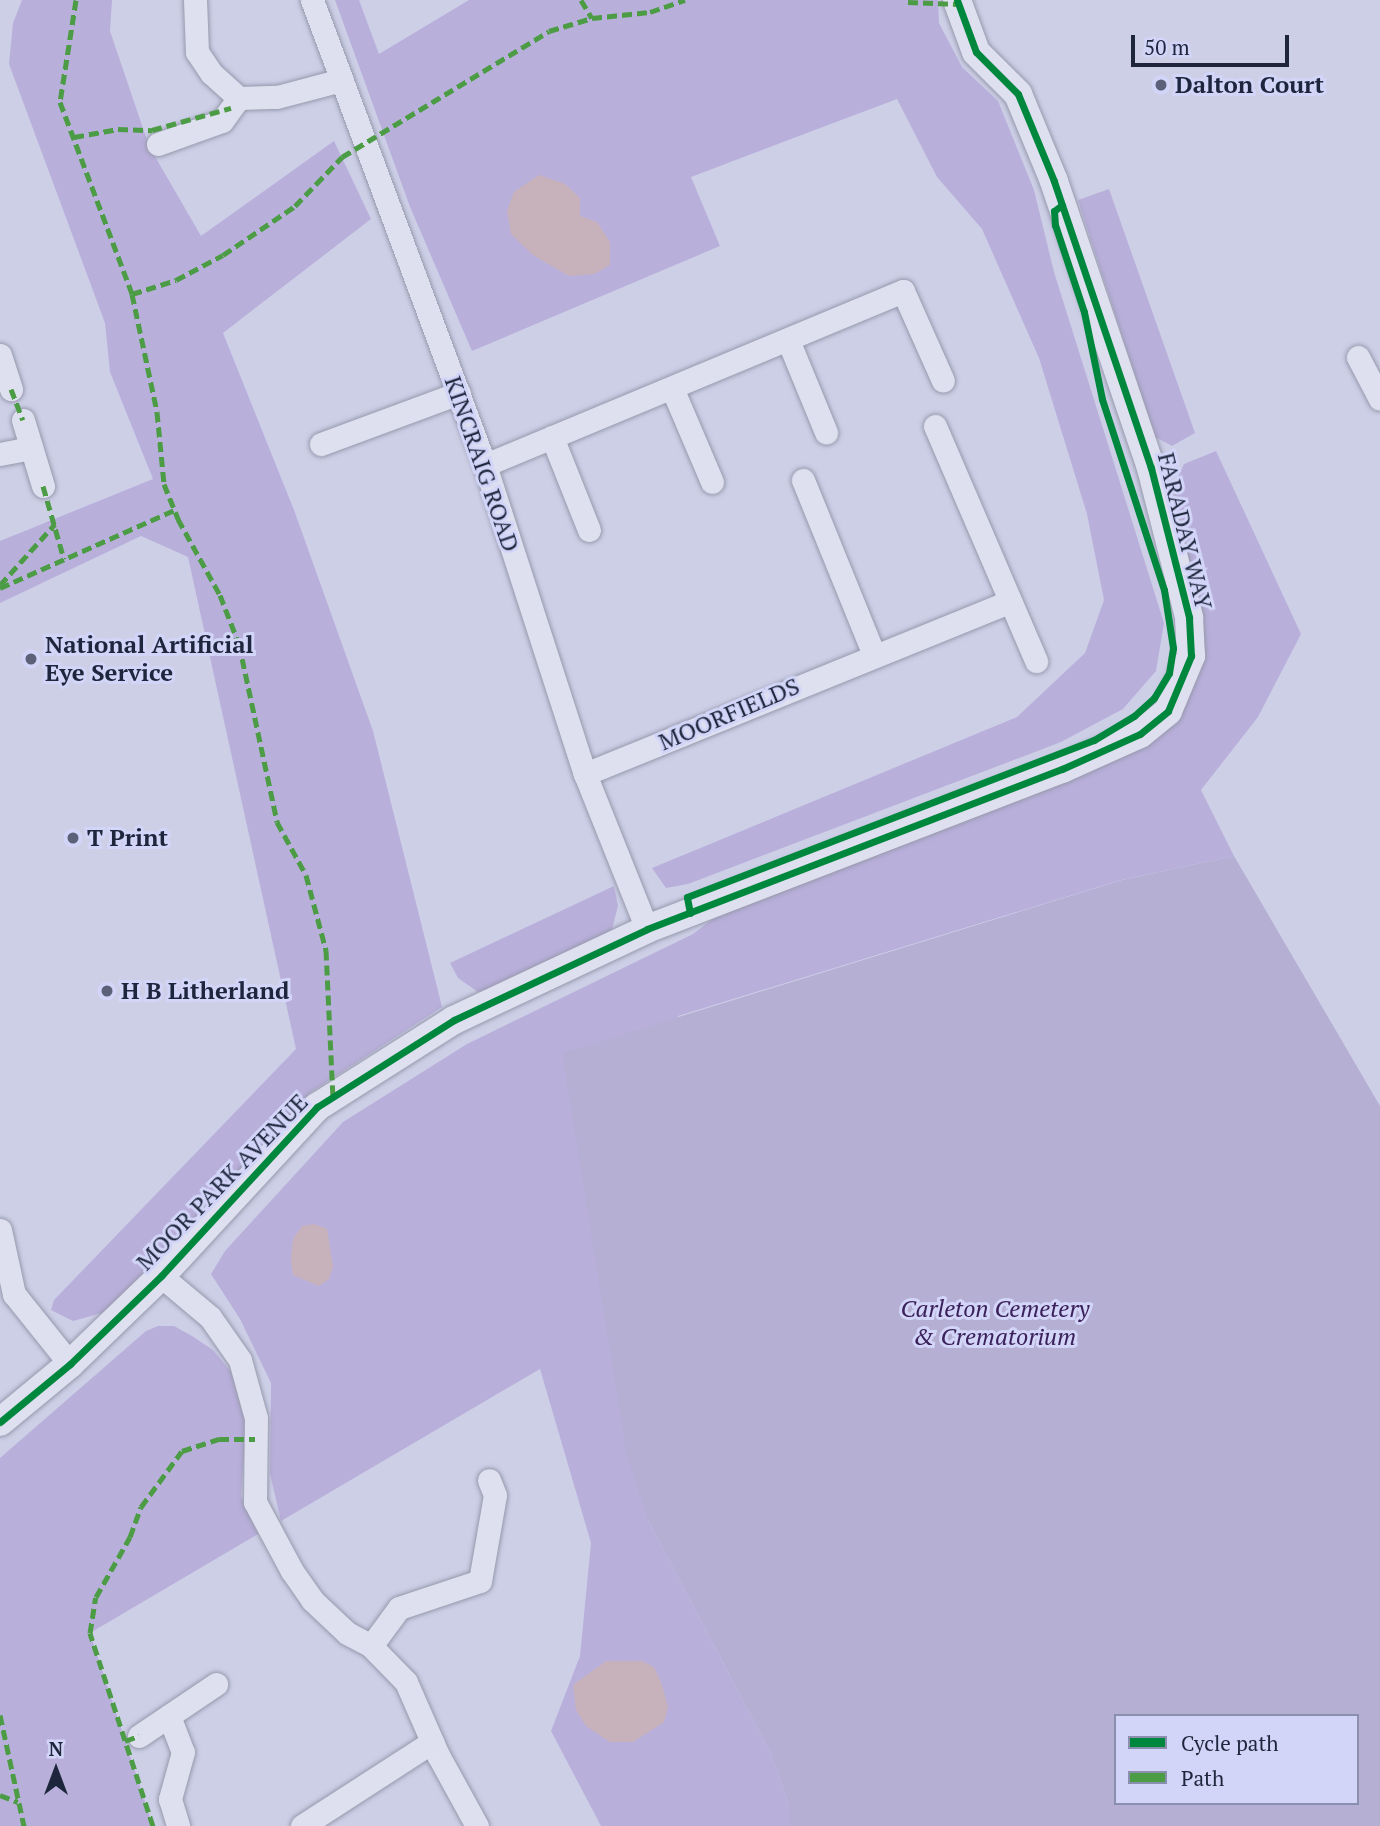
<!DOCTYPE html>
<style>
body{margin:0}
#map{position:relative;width:1380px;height:1826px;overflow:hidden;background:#cdcfe7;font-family:"PT Serif",serif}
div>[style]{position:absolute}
.green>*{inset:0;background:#b9afdb}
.cemetery>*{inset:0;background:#b6afd4}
.water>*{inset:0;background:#c7b1ba}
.roads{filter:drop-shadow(0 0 2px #9699ac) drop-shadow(0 0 2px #9699ac)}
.minor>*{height:23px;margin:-11.5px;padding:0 11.5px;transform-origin:11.5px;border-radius:11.5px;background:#dfe0ef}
.tertiary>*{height:28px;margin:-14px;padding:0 14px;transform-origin:14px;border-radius:14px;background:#dfe0ef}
.quiet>*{height:5px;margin-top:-2.5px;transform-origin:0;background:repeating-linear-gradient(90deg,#4c9c45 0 10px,transparent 0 15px)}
.cycleway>*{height:7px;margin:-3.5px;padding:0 3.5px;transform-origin:3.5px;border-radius:3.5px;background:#00873e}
.dots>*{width:19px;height:19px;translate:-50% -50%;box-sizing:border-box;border:4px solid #d2d5f8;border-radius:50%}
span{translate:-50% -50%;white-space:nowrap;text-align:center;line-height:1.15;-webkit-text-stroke:6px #d2d5f8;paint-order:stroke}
.poi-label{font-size:24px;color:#1d263c;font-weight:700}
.left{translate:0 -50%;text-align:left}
.street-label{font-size:24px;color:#1d263c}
.park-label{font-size:24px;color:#3b215a;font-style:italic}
.legend{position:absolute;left:1114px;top:1714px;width:245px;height:91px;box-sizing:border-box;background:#d2d5f8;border:2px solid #8a8fad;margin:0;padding:9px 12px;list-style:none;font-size:21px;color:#1d263c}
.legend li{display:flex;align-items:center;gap:14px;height:35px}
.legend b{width:35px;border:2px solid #8a8fad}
.north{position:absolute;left:21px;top:1735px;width:70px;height:70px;-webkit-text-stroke:5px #d2d5f8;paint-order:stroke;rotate:0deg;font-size:19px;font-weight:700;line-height:28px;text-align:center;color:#1d263c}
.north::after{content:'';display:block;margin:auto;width:24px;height:32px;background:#1d263c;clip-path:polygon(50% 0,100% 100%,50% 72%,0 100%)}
.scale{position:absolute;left:1131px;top:35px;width:158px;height:32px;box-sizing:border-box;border:4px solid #1d263c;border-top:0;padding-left:9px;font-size:21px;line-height:24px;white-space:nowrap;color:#1d263c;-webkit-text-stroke:5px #d2d5f8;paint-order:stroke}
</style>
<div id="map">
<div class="green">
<div style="clip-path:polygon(22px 0,112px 0,110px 31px,149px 146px,201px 236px,334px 141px,371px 219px,223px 333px,294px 510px,373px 731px,442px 1007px,311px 1092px,136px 1283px,105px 1312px,73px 1321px,51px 1310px,54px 1300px,296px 1049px,188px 557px,141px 536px,0 603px,0 541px,153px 479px,110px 372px,105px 323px,9px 64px,13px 23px)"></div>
<div style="clip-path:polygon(335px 0,359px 0,379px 54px,469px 0,938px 0,939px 23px,962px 67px,998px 101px,1034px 190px,1054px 272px,1164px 623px,1156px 671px,1123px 709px,1061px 742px,688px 884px,666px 888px,652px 868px,1017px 717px,1085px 653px,1104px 600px,1087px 514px,1039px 358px,982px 229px,937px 177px,897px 99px,691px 177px,720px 246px,472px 351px,410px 207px)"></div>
<div style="clip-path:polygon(1109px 189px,1195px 433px,1172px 446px,1155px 437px,1078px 200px)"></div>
<div style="clip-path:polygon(1216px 451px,1301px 634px,1258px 717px,1201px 790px,1234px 856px,1121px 880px,678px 1016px,648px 1520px,770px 1752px,789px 1805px,789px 1826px,601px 1826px,551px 1731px,580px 1656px,591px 1543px,540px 1369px,281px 1521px,270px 1474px,271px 1383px,240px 1319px,211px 1274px,225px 1251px,343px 1122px,467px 1044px,693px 934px,748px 892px,1168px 711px,1189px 617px,1188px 543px,1173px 488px,1184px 464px)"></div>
<div style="clip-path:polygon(614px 886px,618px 906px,612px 929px,594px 942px,498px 988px,478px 992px,458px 978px,450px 963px)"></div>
<div style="clip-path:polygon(158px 1326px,174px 1326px,192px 1336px,213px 1350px,231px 1372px,246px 1425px,241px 1496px,258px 1534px,90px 1633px,153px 1826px,0 1826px,0 1458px,146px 1331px)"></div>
</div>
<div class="cemetery">
<div style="clip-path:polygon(evenodd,1234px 856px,1380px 1106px,1380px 1826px,789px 1826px,789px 1805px,770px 1752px,648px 1520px,626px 1452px,562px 1053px,1122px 880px,1234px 856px,1116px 1716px,1357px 1716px,1357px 1803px,1116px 1803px,1116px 1716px)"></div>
</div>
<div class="water">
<div style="clip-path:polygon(539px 175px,565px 184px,580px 198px,580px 216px,597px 222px,610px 242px,610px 265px,594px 274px,569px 276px,533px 255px,511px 234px,507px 211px,514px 192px)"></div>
<div style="clip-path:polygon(314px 1224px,327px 1229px,333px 1267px,329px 1279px,319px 1286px,293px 1275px,291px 1259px,293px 1239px,302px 1226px)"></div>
<div style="clip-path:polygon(606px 1661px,642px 1661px,654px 1667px,662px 1685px,668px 1707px,664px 1722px,633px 1742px,610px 1742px,586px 1726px,576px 1710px,573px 1685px)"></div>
</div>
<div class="roads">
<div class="minor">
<div style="left:195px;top:0;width:52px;rotate:87.8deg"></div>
<div style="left:197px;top:52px;width:25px;rotate:56deg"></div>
<div style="left:211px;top:73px;width:38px;rotate:42deg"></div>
<div style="left:239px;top:98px;width:38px;rotate:-2deg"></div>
<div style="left:277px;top:97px;width:67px;rotate:-14.7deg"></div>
<div style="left:312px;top:0;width:496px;rotate:69.6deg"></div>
<div style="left:485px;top:465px;width:325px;rotate:72.1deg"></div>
<div style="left:585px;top:774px;width:167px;rotate:68.2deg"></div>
<div style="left:158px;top:144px;width:68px;rotate:-19.8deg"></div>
<div style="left:222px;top:121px;width:29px;rotate:-54deg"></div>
<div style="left:788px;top:340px;width:100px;rotate:67.6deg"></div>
<div style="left:0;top:355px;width:36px;rotate:72deg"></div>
<div style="left:1358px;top:357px;width:47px;rotate:62.4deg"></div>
<div style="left:672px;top:388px;width:102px;rotate:66.9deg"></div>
<div style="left:23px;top:420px;width:69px;rotate:73.1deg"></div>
<div style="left:935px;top:426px;width:256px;rotate:66.7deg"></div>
<div style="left:552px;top:437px;width:100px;rotate:68.3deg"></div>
<div style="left:321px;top:444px;width:147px;rotate:-20.3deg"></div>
<div style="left:0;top:454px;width:32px;rotate:-11deg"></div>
<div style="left:485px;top:465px;width:453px;rotate:-22.6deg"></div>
<div style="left:903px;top:291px;width:98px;rotate:66deg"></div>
<div style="left:803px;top:480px;width:189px;rotate:67.9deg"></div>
<div style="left:585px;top:774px;width:459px;rotate:-22.1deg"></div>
<div style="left:0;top:1230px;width:66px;rotate:77.7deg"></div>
<div style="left:14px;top:1294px;width:90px;rotate:51.3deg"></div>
<div style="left:161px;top:1276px;width:64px;rotate:39.9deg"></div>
<div style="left:210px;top:1317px;width:52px;rotate:55.1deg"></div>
<div style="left:240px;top:1360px;width:60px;rotate:74.6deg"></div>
<div style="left:256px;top:1418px;width:84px;rotate:90.7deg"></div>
<div style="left:255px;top:1502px;width:78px;rotate:61.8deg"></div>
<div style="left:292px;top:1571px;width:35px;rotate:55deg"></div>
<div style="left:312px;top:1600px;width:48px;rotate:43.3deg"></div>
<div style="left:347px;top:1633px;width:27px;rotate:28deg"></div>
<div style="left:371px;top:1646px;width:50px;rotate:45.8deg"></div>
<div style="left:406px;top:1682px;width:80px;rotate:66.3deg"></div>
<div style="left:438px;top:1755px;width:81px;rotate:61.2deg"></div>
<div style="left:371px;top:1646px;width:47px;rotate:-53.6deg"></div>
<div style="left:399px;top:1608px;width:85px;rotate:-18.4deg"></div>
<div style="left:480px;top:1581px;width:87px;rotate:-80.1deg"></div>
<div style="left:495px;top:1495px;width:16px;rotate:-112deg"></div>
<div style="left:169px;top:1716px;width:39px;rotate:69deg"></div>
<div style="left:183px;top:1752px;width:49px;rotate:105.5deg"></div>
<div style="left:170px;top:1799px;width:28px;rotate:73deg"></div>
<div style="left:139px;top:1736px;width:93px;rotate:-34deg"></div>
<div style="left:302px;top:1826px;width:155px;rotate:-32.9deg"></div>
</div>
<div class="tertiary">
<div style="left:0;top:1422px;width:91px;rotate:-39.6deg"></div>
<div style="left:70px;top:1364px;width:127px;rotate:-44deg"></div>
<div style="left:161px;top:1276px;width:230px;rotate:-47.3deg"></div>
<div style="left:317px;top:1107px;width:162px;rotate:-32.4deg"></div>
<div style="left:454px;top:1020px;width:213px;rotate:-25.2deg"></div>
<div style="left:647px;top:929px;width:445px;rotate:-21.1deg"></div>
<div style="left:1062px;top:769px;width:85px;rotate:-24.2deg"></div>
<div style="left:1140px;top:734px;width:36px;rotate:-39deg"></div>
<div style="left:1168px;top:711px;width:60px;rotate:-67.3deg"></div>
<div style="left:1191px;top:656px;width:39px;rotate:-93deg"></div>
<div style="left:1189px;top:617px;width:154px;rotate:-104.3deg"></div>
<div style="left:1151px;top:468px;width:303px;rotate:-108.7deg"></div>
<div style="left:1054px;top:181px;width:94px;rotate:-112.5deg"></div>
<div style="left:1018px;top:94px;width:59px;rotate:-135deg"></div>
<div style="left:976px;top:52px;width:55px;rotate:-110.1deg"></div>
</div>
</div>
<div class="quiet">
<div style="left:76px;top:0;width:103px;rotate:98.9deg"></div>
<div style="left:60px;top:102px;width:205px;rotate:69.4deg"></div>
<div style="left:132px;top:294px;width:121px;rotate:78deg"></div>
<div style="left:157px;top:412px;width:72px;rotate:84.4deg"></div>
<div style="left:164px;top:484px;width:38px;rotate:68deg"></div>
<div style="left:178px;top:519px;width:87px;rotate:61.1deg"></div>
<div style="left:220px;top:595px;width:53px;rotate:68.8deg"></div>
<div style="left:239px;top:644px;width:182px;rotate:77.9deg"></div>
<div style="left:277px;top:822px;width:60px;rotate:61.3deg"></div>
<div style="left:306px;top:875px;width:78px;rotate:75.1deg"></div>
<div style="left:326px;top:950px;width:147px;rotate:87.3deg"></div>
<div style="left:581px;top:0;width:21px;rotate:59deg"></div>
<div style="left:908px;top:2px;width:50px;rotate:2.3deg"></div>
<div style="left:74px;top:137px;width:45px;rotate:-10.3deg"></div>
<div style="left:118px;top:129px;width:34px;rotate:2deg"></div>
<div style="left:152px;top:130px;width:82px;rotate:-15.6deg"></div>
<div style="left:132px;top:294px;width:46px;rotate:-17.7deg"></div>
<div style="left:176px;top:280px;width:53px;rotate:-28deg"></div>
<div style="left:223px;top:255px;width:87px;rotate:-34.2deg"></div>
<div style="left:295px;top:206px;width:68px;rotate:-46.2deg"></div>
<div style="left:342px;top:157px;width:242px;rotate:-31.3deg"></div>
<div style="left:549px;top:31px;width:45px;rotate:-16.8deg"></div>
<div style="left:592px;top:18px;width:58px;rotate:-5.9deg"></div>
<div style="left:650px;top:12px;width:37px;rotate:-19deg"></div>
<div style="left:11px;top:389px;width:33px;rotate:69deg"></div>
<div style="left:43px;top:486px;width:76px;rotate:74deg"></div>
<div style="left:0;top:585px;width:82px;rotate:-48deg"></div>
<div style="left:0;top:588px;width:191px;rotate:-24.1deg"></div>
<div style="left:0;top:1715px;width:114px;rotate:77.8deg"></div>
<div style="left:125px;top:1741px;width:15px;rotate:-20deg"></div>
<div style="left:0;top:1795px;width:19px;rotate:21deg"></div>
<div style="left:153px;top:1826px;width:203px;rotate:-108.1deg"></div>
<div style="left:90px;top:1633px;width:36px;rotate:-81deg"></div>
<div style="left:96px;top:1597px;width:69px;rotate:-60.5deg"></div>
<div style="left:130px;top:1537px;width:32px;rotate:-70deg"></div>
<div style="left:141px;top:1507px;width:69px;rotate:-53.8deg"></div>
<div style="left:182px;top:1451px;width:39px;rotate:-18deg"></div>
<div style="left:219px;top:1439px;width:36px"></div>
</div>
<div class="cycleway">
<div style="left:690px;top:913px;width:16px;rotate:-101deg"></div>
<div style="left:687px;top:897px;width:436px;rotate:-21.1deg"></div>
<div style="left:1094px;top:740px;width:47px;rotate:-31deg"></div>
<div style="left:1134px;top:716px;width:27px;rotate:-42deg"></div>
<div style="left:1154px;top:698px;width:29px;rotate:-59deg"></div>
<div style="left:1169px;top:673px;width:25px;rotate:-81deg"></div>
<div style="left:1173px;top:648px;width:59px;rotate:-98.8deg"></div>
<div style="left:1164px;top:590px;width:201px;rotate:-108deg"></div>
<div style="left:1102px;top:399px;width:89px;rotate:-101.7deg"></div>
<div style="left:1084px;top:312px;width:92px;rotate:-108.4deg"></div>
<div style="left:1055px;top:225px;width:14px;rotate:-94deg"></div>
<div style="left:1054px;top:211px;width:10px;rotate:-37deg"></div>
<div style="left:0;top:1422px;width:91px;rotate:-39.6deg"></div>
<div style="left:70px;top:1364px;width:127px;rotate:-44deg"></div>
<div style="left:161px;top:1276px;width:230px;rotate:-47.3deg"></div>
<div style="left:317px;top:1107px;width:162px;rotate:-32.4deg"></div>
<div style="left:454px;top:1020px;width:213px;rotate:-25.2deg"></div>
<div style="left:647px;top:929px;width:445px;rotate:-21.1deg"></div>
<div style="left:1062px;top:769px;width:85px;rotate:-24.2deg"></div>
<div style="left:1140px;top:734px;width:36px;rotate:-39deg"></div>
<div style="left:1168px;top:711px;width:60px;rotate:-67.3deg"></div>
<div style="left:1191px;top:656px;width:39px;rotate:-93deg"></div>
<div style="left:1189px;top:617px;width:154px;rotate:-104.3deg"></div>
<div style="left:1151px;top:468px;width:303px;rotate:-108.7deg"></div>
<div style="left:1054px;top:181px;width:94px;rotate:-112.5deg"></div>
<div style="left:1018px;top:94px;width:59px;rotate:-135deg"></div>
<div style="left:976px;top:52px;width:55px;rotate:-110.1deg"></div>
</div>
<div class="dots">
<div style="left:1161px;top:85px;background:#5b6178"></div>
<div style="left:31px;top:659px;background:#5b6178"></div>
<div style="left:73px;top:838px;background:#5b6178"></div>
<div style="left:107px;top:991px;background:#5b6178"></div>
</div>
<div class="poi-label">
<span class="left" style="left:1175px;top:85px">Dalton Court</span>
<span class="left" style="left:45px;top:659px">National Artificial<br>Eye Service</span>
<span class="left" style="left:87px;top:838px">T Print</span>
<span class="left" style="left:121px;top:991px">H B Litherland</span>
</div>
<div class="street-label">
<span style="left:482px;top:464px;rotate:71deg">KINCRAIG ROAD</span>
<span style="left:1185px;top:531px;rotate:76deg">FARADAY WAY</span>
<span style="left:729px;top:714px;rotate:-23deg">MOORFIELDS</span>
<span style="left:222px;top:1182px;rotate:-46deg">MOOR PARK AVENUE</span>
</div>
<div class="park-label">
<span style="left:995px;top:1323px">Carleton Cemetery<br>&amp; Crematorium</span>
</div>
<ul class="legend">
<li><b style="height:9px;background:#00873e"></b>Cycle path</li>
<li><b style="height:9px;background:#4c9c45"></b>Path</li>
</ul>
<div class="north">N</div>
<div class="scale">50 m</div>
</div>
